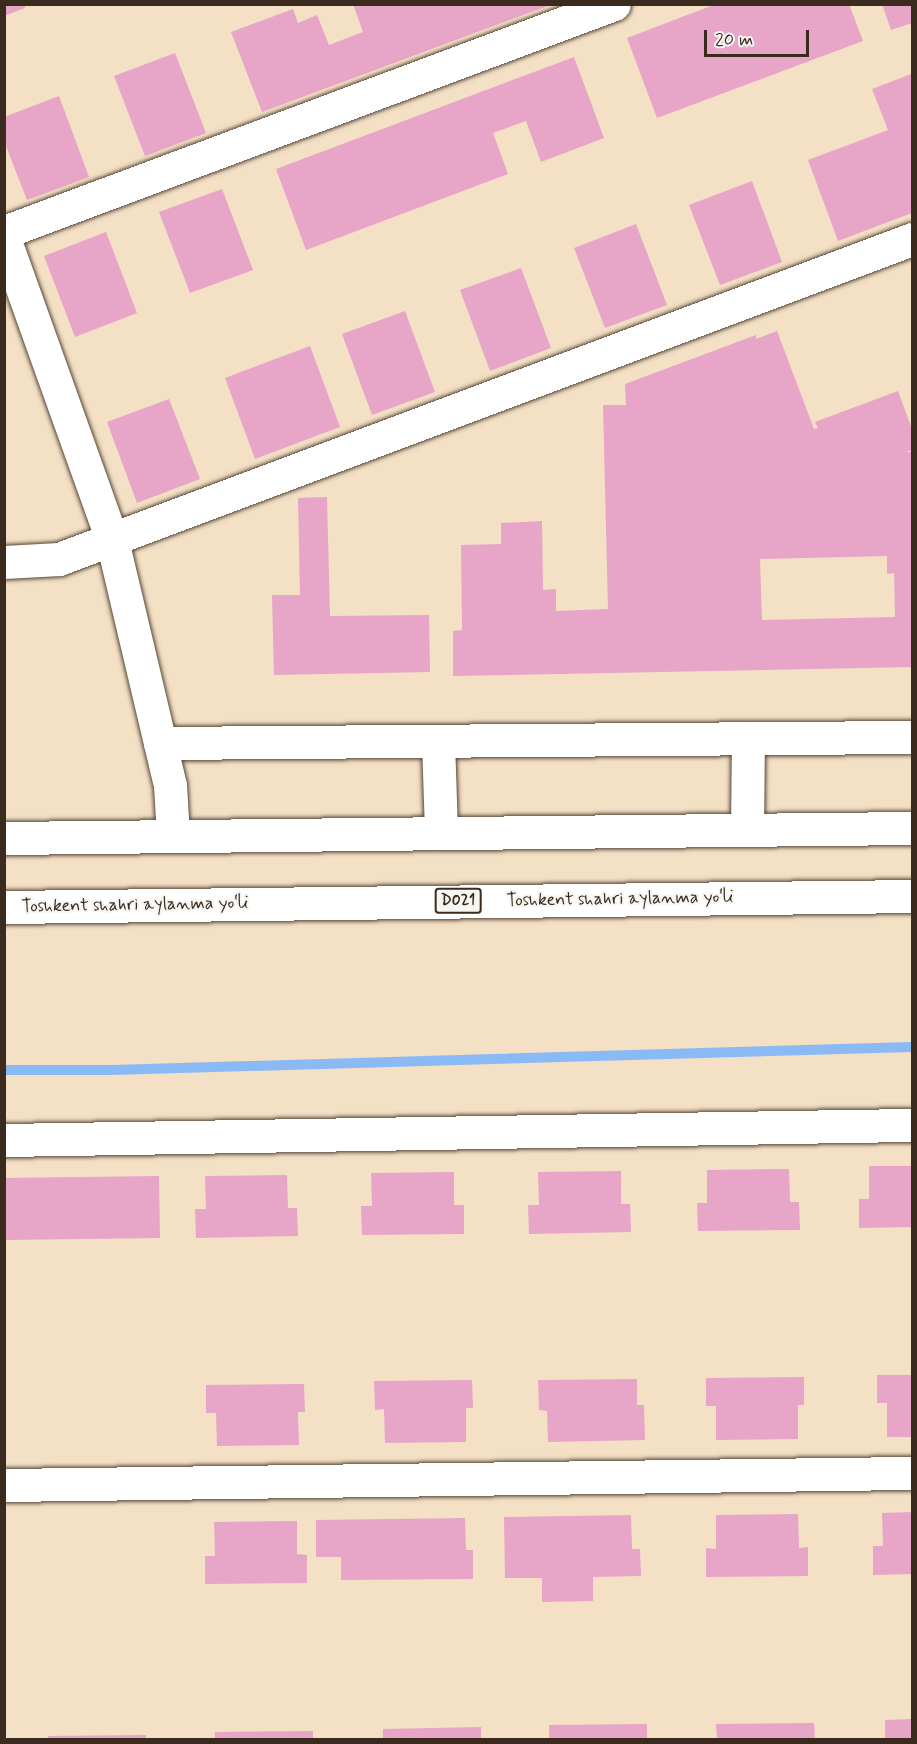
<!DOCTYPE html>
<meta charset="utf-8">
<style>
body{margin:0}
#map{position:relative;width:917px;height:1744px;overflow:hidden;background:#f3e0c5;font-family:Mynerve,sans-serif}
div>[style]{position:absolute}
.stream>*{height:10px;margin:-5px;padding:0 5px;transform-origin:5px;border-radius:5px;background:#8abaf6}
.building>*{inset:0;background:#e7a5c7}
.roads{filter:drop-shadow(0 0 2px #574537) drop-shadow(0 0 2px #574537)}
.street>*{height:33px;margin:-16.5px;padding:0 16.5px;transform-origin:16.5px;border-radius:16.5px;background:#fff}
.highway>*{height:33px;margin:-16.5px;padding:0 16.5px;transform-origin:16.5px;border-radius:16.5px;background:#fff}
span{translate:-50% -50%;white-space:nowrap;text-align:center;line-height:1.15;-webkit-text-stroke:4.5px #f6f6f2;paint-order:stroke}
.shield-label span{padding:2px 4px;background:#f6f6f2;border:2px solid;border-radius:4px;-webkit-text-stroke-width:0}
.shield-label{font-size:16px;color:#3b2a1e;font-weight:700}
.street-label{font-size:18px;color:#3b2a1e}
.frame{position:absolute;inset:0;border:6px solid #3b2a1e;pointer-events:none}
.scale{position:absolute;left:704px;top:30px;width:105px;height:27px;box-sizing:border-box;border:3px solid #3b2a1e;border-top:0;padding-left:8px;font-size:18px;line-height:21px;white-space:nowrap;color:#3b2a1e;-webkit-text-stroke:4px #f6f6f2;paint-order:stroke}
</style>
<div id="map">
<div class="stream">
<div style="left:4px;top:1070px;width:108px"></div>
<div style="left:112px;top:1070px;width:800px;rotate:-1.65deg"></div>
</div>
<div class="building">
<div style="clip-path:polygon(4px 4px,24px 4px,25px 8px,4px 16px)"></div>
<div style="clip-path:polygon(353px 4px,550px 4px,550px 5px,262px 112px,231px 32px,293px 9px,298px 23px,317px 15px,329px 45px,363px 32px)"></div>
<div style="clip-path:polygon(716px 4px,849px 4px,863px 41px,657px 118px,627px 38px)"></div>
<div style="clip-path:polygon(882px 4px,912px 4px,912px 23px,891px 30px)"></div>
<div style="clip-path:polygon(175px 53px,206px 133px,145px 156px,114px 76px)"></div>
<div style="clip-path:polygon(574px 57px,604px 138px,541px 162px,526px 121px,493px 133px,508px 174px,306px 250px,276px 169px)"></div>
<div style="clip-path:polygon(911px 74px,912px 213px,838px 241px,808px 160px,888px 130px,872px 89px)"></div>
<div style="clip-path:polygon(59px 96px,89px 177px,27px 200px,4px 141px,4px 117px)"></div>
<div style="clip-path:polygon(752px 181px,782px 262px,720px 285px,689px 205px)"></div>
<div style="clip-path:polygon(222px 189px,253px 270px,190px 293px,159px 212px)"></div>
<div style="clip-path:polygon(636px 224px,667px 305px,605px 328px,574px 248px)"></div>
<div style="clip-path:polygon(106px 232px,137px 313px,75px 337px,44px 256px)"></div>
<div style="clip-path:polygon(521px 268px,551px 348px,490px 371px,460px 290px)"></div>
<div style="clip-path:polygon(405px 311px,435px 392px,372px 415px,342px 334px)"></div>
<div style="clip-path:polygon(evenodd,777px 331px,814px 429px,818px 428px,815px 422px,898px 391px,912px 429px,912px 450px,906px 452px,912px 452px,912px 667px,453px 676px,453px 631px,462px 630px,461px 545px,501px 544px,501px 523px,542px 521px,543px 590px,556px 589px,556px 611px,608px 609px,603px 405px,626px 405px,625px 384px,756px 335px,756px 339px,777px 331px,887px 556px,887px 574px,894px 573px,895px 617px,762px 620px,760px 559px,887px 556px)"></div>
<div style="clip-path:polygon(310px 346px,340px 427px,255px 459px,225px 378px)"></div>
<div style="clip-path:polygon(169px 399px,200px 479px,137px 503px,107px 422px)"></div>
<div style="clip-path:polygon(327px 497px,330px 616px,429px 615px,430px 672px,274px 675px,272px 595px,300px 595px,298px 498px)"></div>
<div style="clip-path:polygon(869px 1166px,912px 1166px,912px 1227px,859px 1228px,859px 1199px,869px 1199px)"></div>
<div style="clip-path:polygon(789px 1169px,790px 1202px,799px 1202px,800px 1230px,698px 1231px,697px 1203px,707px 1203px,707px 1170px)"></div>
<div style="clip-path:polygon(621px 1171px,621px 1204px,630px 1204px,631px 1232px,529px 1234px,528px 1205px,539px 1205px,538px 1172px)"></div>
<div style="clip-path:polygon(454px 1172px,454px 1205px,464px 1205px,464px 1234px,362px 1235px,361px 1206px,372px 1206px,371px 1173px)"></div>
<div style="clip-path:polygon(287px 1175px,288px 1208px,297px 1208px,298px 1236px,196px 1238px,195px 1209px,206px 1209px,205px 1176px)"></div>
<div style="clip-path:polygon(159px 1176px,160px 1238px,4px 1240px,4px 1178px)"></div>
<div style="clip-path:polygon(877px 1375px,912px 1375px,912px 1437px,887px 1437px,887px 1403px,877px 1403px)"></div>
<div style="clip-path:polygon(804px 1377px,804px 1405px,798px 1405px,798px 1439px,716px 1440px,716px 1406px,706px 1406px,706px 1378px)"></div>
<div style="clip-path:polygon(637px 1379px,637px 1405px,644px 1405px,645px 1440px,548px 1442px,547px 1411px,539px 1410px,538px 1380px)"></div>
<div style="clip-path:polygon(472px 1380px,473px 1408px,466px 1408px,466px 1442px,385px 1443px,384px 1409px,375px 1410px,374px 1381px)"></div>
<div style="clip-path:polygon(304px 1384px,305px 1412px,298px 1412px,299px 1445px,217px 1446px,216px 1413px,206px 1413px,206px 1385px)"></div>
<div style="clip-path:polygon(912px 1512px,912px 1574px,873px 1575px,873px 1546px,883px 1546px,882px 1513px)"></div>
<div style="clip-path:polygon(798px 1514px,799px 1548px,808px 1547px,808px 1576px,706px 1577px,706px 1548px,716px 1549px,716px 1515px)"></div>
<div style="clip-path:polygon(631px 1515px,632px 1549px,640px 1549px,641px 1576px,593px 1577px,593px 1601px,542px 1602px,542px 1578px,505px 1578px,504px 1517px)"></div>
<div style="clip-path:polygon(465px 1518px,466px 1550px,473px 1550px,473px 1579px,341px 1580px,341px 1557px,316px 1557px,316px 1520px)"></div>
<div style="clip-path:polygon(297px 1521px,297px 1554px,307px 1555px,307px 1583px,205px 1584px,205px 1556px,215px 1556px,214px 1522px)"></div>
<div style="clip-path:polygon(912px 1719px,912px 1740px,885px 1740px,885px 1720px)"></div>
<div style="clip-path:polygon(814px 1723px,815px 1740px,717px 1740px,716px 1724px)"></div>
<div style="clip-path:polygon(647px 1724px,647px 1740px,549px 1740px,549px 1725px)"></div>
<div style="clip-path:polygon(481px 1727px,481px 1740px,383px 1740px,383px 1729px)"></div>
<div style="clip-path:polygon(313px 1731px,313px 1740px,215px 1740px,215px 1732px)"></div>
<div style="clip-path:polygon(146px 1735px,146px 1740px,48px 1740px,48px 1736px)"></div>
</div>
<div class="roads">
<div class="street">
<div style="left:4px;top:232px;width:651px;rotate:-20.49deg"></div>
<div style="left:4px;top:238px;width:321px;rotate:70.3deg"></div>
<div style="left:112px;top:540px;width:252px;rotate:76.7deg"></div>
<div style="left:170px;top:785px;width:51px;rotate:86.6deg"></div>
<div style="left:4px;top:562px;width:55px;rotate:-3.1deg"></div>
<div style="left:59px;top:559px;width:911px;rotate:-20.56deg"></div>
<div style="left:438px;top:741px;width:92px;rotate:88.1deg"></div>
<div style="left:160px;top:743px;width:752px;rotate:-0.46deg"></div>
<div style="left:747px;top:830px;width:92px;rotate:-89.4deg"></div>
<div style="left:4px;top:1140px;width:908px;rotate:-0.95deg"></div>
<div style="left:4px;top:1485px;width:908px;rotate:-0.76deg"></div>
</div>
<div class="highway">
<div style="left:4px;top:838px;width:908px;rotate:-0.63deg"></div>
<div style="left:4px;top:907px;width:908px;rotate:-0.69deg"></div>
</div>
</div>
<div class="shield-label">
<span style="left:458px;top:901px">D021</span>
</div>
<div class="street-label">
<span style="left:620px;top:899px;rotate:-1deg">Toshkent shahri aylanma yoʻli</span>
<span style="left:135px;top:905px;rotate:-1deg">Toshkent shahri aylanma yoʻli</span>
</div>
<div class="frame"></div>
<div class="scale">20 m</div>
</div>
